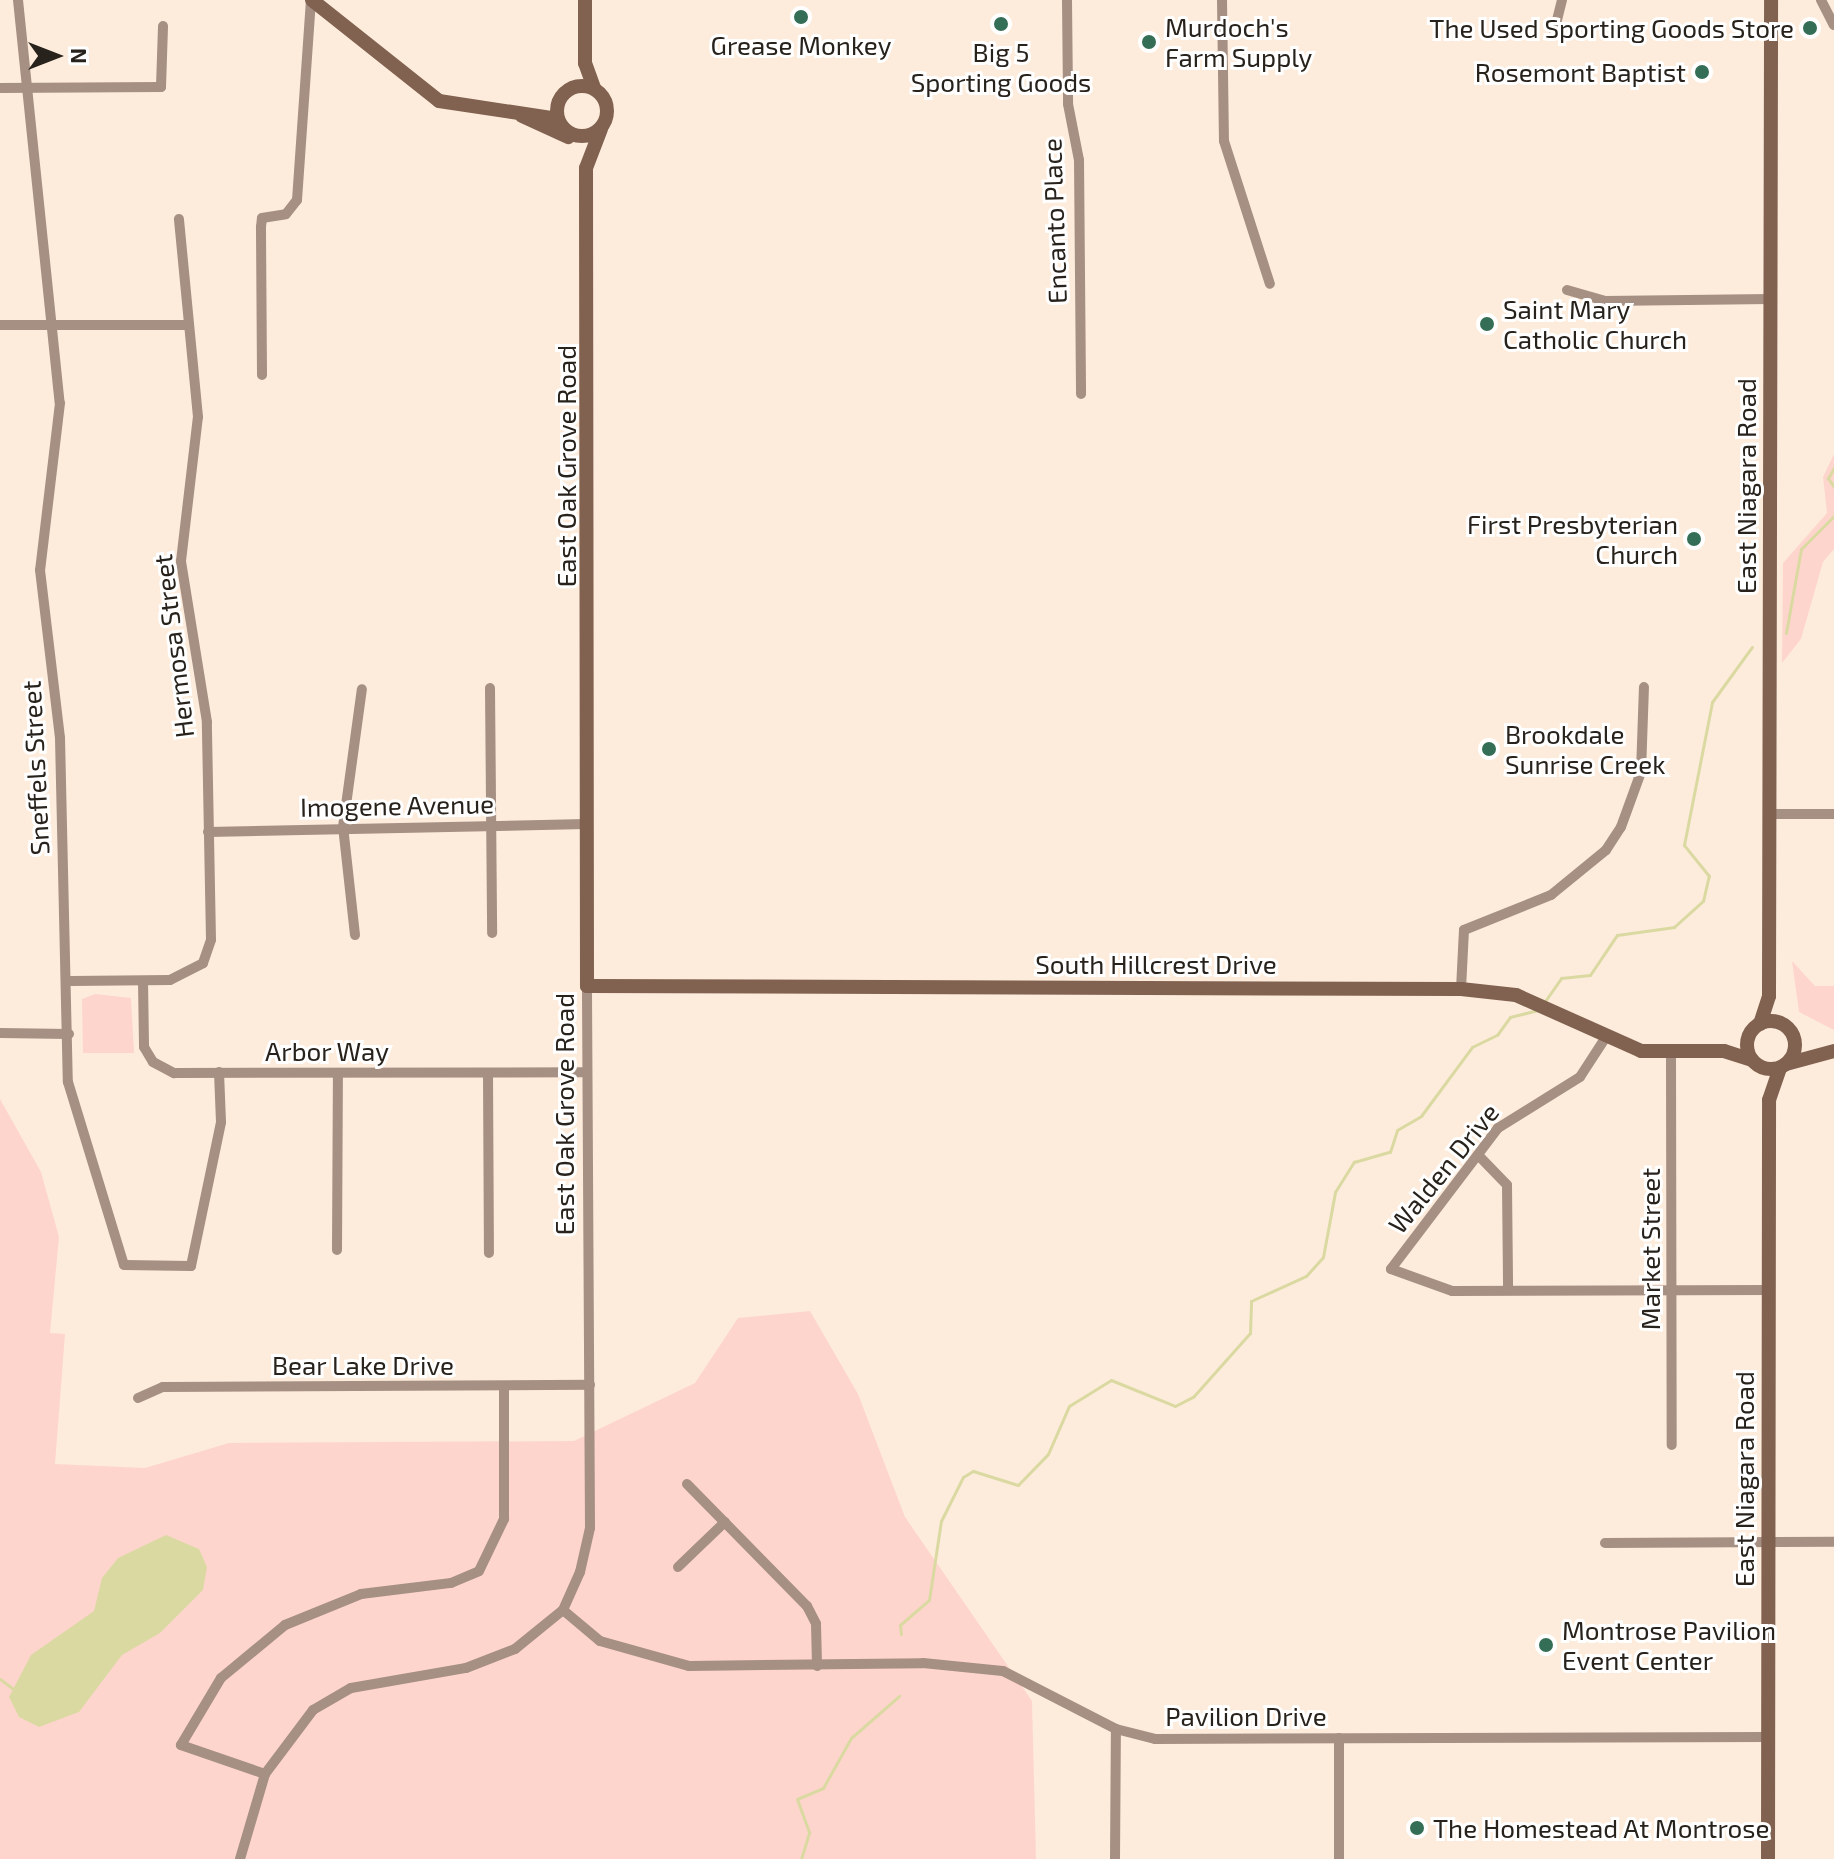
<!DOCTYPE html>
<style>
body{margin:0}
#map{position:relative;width:1834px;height:1859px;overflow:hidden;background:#fdecdb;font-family:"Exo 2",sans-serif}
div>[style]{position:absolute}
.green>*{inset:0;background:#fed5cd}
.water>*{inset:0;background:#dbd9a2}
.stream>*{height:3px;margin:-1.5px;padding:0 1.5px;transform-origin:1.5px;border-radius:1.5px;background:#dbd9a2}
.street>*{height:10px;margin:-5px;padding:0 5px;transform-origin:5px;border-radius:5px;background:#a68f83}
.secondary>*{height:14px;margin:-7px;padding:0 7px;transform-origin:7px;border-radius:7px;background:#816150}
.secondary>.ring{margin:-7px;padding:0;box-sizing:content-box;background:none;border:14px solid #816150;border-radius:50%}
.dots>*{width:22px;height:22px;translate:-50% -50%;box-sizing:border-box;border:4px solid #fff;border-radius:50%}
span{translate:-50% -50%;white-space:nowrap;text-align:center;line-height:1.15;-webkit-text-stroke:6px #fff;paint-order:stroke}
.poi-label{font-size:26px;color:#28221c}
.left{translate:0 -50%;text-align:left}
.right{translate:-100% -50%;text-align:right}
.street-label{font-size:26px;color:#28221c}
.north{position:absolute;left:16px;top:16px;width:80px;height:80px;-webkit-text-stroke:6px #fff;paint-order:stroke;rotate:90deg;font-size:22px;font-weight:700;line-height:32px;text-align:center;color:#28221c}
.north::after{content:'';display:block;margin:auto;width:28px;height:36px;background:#28221c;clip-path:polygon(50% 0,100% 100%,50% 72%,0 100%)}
</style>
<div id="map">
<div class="green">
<div style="clip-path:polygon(1834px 454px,1834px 549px,1823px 562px,1801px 639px,1782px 663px,1783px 563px,1827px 513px,1823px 477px)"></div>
<div style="clip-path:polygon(1792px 961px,1815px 986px,1834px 986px,1834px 1030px,1799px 1012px)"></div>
<div style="clip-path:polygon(95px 994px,131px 998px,134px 1053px,83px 1053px,82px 999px)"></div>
<div style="clip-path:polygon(0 1099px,41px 1172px,59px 1237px,50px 1333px,65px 1334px,55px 1464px,145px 1468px,229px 1443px,574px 1441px,695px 1383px,738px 1318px,810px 1311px,858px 1394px,905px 1517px,1032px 1701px,1036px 1859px,0 1859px)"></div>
</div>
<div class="water">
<div style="clip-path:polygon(166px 1535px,199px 1549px,207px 1567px,203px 1590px,160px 1633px,122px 1655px,79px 1712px,39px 1727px,19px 1717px,9px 1697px,31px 1655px,94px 1611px,102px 1578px,118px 1558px)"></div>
</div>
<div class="stream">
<div style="left:1834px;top:468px;width:12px;rotate:121deg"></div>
<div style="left:1828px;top:478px;width:11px;rotate:56deg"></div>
<div style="left:1786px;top:633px;width:85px;rotate:-79.9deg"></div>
<div style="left:1801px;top:549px;width:47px;rotate:-45deg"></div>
<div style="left:1543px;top:1004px;width:32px;rotate:-55deg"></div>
<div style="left:1561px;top:978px;width:29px;rotate:-6deg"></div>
<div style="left:1590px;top:975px;width:48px;rotate:-56deg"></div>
<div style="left:1617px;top:935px;width:58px;rotate:-8deg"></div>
<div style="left:1674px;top:927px;width:39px;rotate:-42deg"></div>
<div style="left:1703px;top:901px;width:26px;rotate:-77deg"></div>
<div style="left:1709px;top:876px;width:40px;rotate:-129deg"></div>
<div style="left:1684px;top:845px;width:146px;rotate:-78.9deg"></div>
<div style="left:1712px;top:702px;width:68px;rotate:-54deg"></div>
<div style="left:901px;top:1634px;width:9px;rotate:-96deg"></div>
<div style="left:900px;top:1625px;width:38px;rotate:-41deg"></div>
<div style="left:929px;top:1600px;width:80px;rotate:-81.4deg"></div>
<div style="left:941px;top:1521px;width:49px;rotate:-63.4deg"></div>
<div style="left:963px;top:1477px;width:12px;rotate:-31deg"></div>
<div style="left:973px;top:1471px;width:47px;rotate:17.3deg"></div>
<div style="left:1018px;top:1485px;width:43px;rotate:-45.9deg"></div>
<div style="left:1048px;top:1454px;width:52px;rotate:-66.4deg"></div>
<div style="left:1069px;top:1406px;width:49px;rotate:-31.8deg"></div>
<div style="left:1111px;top:1380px;width:69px;rotate:22.1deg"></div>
<div style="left:1175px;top:1406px;width:20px;rotate:-27deg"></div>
<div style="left:1193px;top:1397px;width:86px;rotate:-48.3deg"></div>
<div style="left:1250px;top:1333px;width:32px;rotate:-88deg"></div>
<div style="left:1251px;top:1301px;width:60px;rotate:-24.4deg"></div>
<div style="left:1306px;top:1276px;width:25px;rotate:-48deg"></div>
<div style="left:1323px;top:1257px;width:66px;rotate:-79.5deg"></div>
<div style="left:1335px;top:1192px;width:36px;rotate:-58deg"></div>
<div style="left:1354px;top:1162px;width:37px;rotate:-16deg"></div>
<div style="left:1390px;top:1152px;width:23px;rotate:-72deg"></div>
<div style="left:1397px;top:1130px;width:28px;rotate:-30deg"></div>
<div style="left:1421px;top:1116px;width:86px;rotate:-53.5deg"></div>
<div style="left:1472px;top:1047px;width:28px;rotate:-26deg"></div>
<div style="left:1497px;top:1035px;width:22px;rotate:-54deg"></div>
<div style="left:1510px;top:1017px;width:29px;rotate:-14deg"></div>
<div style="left:0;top:1679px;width:15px;rotate:37deg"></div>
<div style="left:801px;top:1859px;width:28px;rotate:-73deg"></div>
<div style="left:809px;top:1832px;width:35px;rotate:-110deg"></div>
<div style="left:797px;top:1799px;width:28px;rotate:-23deg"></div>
<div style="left:823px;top:1788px;width:57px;rotate:-60.8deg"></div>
<div style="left:851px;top:1738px;width:64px;rotate:-41.2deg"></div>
</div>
<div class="street">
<div style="left:18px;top:0;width:405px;rotate:84.1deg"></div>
<div style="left:60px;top:403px;width:168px;rotate:96.8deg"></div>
<div style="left:40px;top:570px;width:169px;rotate:83.2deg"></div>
<div style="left:60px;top:738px;width:344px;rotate:88.7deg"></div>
<div style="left:68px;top:1082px;width:191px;rotate:73deg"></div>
<div style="left:124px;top:1265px;width:67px;rotate:0.9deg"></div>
<div style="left:191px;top:1266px;width:147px;rotate:-78.2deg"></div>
<div style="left:221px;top:1122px;width:50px;rotate:-92.3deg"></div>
<div style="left:1067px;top:0;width:104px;rotate:89.4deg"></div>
<div style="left:1068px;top:104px;width:57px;rotate:78.9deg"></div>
<div style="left:1079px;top:160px;width:234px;rotate:89.5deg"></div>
<div style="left:1222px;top:0;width:141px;rotate:89.2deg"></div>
<div style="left:1224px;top:141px;width:150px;rotate:72.2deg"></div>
<div style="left:1821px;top:0;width:28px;rotate:63deg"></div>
<div style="left:1554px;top:32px;width:33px;rotate:-76deg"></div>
<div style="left:0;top:88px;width:161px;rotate:-0.4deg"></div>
<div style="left:161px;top:87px;width:61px;rotate:-88.1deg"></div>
<div style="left:1567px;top:290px;width:40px;rotate:16deg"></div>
<div style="left:1605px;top:301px;width:165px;rotate:-0.7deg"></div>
<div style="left:0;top:325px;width:188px"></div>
<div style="left:262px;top:375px;width:148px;rotate:-90.4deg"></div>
<div style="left:261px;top:227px;width:9px;rotate:-84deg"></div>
<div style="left:262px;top:218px;width:24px;rotate:-9deg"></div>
<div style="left:286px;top:214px;width:18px;rotate:-52deg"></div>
<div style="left:297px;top:200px;width:200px;rotate:-86deg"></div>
<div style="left:490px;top:688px;width:245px;rotate:89.5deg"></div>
<div style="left:1770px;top:814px;width:64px"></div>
<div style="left:208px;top:832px;width:378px;rotate:-1.2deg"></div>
<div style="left:355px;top:935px;width:109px;rotate:-96.3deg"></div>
<div style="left:343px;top:827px;width:139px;rotate:-82.2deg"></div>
<div style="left:71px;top:981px;width:99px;rotate:-0.6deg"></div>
<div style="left:170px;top:980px;width:37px;rotate:-27deg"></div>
<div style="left:203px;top:963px;width:24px;rotate:-71deg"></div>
<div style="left:211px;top:940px;width:218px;rotate:-91.1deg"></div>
<div style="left:207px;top:722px;width:163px;rotate:-99.2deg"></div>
<div style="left:181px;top:561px;width:145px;rotate:-83.3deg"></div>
<div style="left:198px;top:417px;width:199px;rotate:-95.5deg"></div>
<div style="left:143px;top:981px;width:66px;rotate:89.1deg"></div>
<div style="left:144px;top:1047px;width:17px;rotate:59deg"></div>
<div style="left:153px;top:1062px;width:24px;rotate:28deg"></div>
<div style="left:174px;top:1073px;width:413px;rotate:-0.1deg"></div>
<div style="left:1461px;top:989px;width:59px;rotate:-87.1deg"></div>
<div style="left:1464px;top:930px;width:94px;rotate:-21.9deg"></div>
<div style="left:1551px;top:895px;width:71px;rotate:-39.3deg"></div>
<div style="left:1606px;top:850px;width:27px;rotate:-57deg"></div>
<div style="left:1621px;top:827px;width:59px;rotate:-70deg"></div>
<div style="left:1641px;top:772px;width:85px;rotate:-88deg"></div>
<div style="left:0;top:1033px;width:69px;rotate:0.8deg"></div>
<div style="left:1604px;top:1040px;width:44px;rotate:123deg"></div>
<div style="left:1580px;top:1077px;width:97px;rotate:148.1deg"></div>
<div style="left:1498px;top:1128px;width:177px;rotate:127.2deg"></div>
<div style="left:1391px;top:1269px;width:65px;rotate:19.8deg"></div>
<div style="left:1452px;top:1291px;width:317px;rotate:-0.2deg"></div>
<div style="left:1671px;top:1053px;width:392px;rotate:89.9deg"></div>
<div style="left:488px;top:1073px;width:180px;rotate:89.7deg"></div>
<div style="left:1480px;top:1157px;width:39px;rotate:46deg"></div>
<div style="left:1507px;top:1185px;width:104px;rotate:89.4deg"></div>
<div style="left:337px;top:1250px;width:176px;rotate:-89.7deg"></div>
<div style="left:138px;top:1398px;width:27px;rotate:-24deg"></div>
<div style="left:163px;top:1387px;width:427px;rotate:-0.3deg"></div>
<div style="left:687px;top:1484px;width:171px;rotate:45.5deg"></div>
<div style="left:807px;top:1606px;width:20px;rotate:63deg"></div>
<div style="left:816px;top:1624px;width:42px;rotate:88.6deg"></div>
<div style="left:1605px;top:1543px;width:229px;rotate:-0.3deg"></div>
<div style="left:678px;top:1567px;width:65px;rotate:-43.8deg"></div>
<div style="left:563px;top:1610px;width:48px;rotate:40deg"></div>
<div style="left:600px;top:1641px;width:92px;rotate:15.7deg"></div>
<div style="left:689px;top:1666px;width:234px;rotate:-0.7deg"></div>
<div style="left:923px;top:1663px;width:80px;rotate:5.7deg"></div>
<div style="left:1003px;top:1671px;width:127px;rotate:27.2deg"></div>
<div style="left:1116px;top:1729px;width:40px;rotate:14.4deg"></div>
<div style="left:1155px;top:1739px;width:613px;rotate:-0.19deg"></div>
<div style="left:265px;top:1774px;width:89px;rotate:-161deg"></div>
<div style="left:181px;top:1745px;width:78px;rotate:-59.2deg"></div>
<div style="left:221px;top:1678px;width:83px;rotate:-39.6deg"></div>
<div style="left:285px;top:1625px;width:82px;rotate:-22.2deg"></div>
<div style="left:361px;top:1594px;width:91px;rotate:-7deg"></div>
<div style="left:451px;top:1583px;width:30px;rotate:-23deg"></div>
<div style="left:479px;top:1571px;width:58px;rotate:-64.3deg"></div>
<div style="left:504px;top:1519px;width:133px;rotate:-90deg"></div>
<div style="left:240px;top:1859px;width:89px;rotate:-73.6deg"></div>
<div style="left:265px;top:1774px;width:80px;rotate:-53.1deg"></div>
<div style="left:313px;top:1710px;width:44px;rotate:-30.1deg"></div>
<div style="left:351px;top:1688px;width:117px;rotate:-9.9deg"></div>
<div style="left:466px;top:1668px;width:53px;rotate:-21.2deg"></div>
<div style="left:515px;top:1649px;width:62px;rotate:-39.1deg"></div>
<div style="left:563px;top:1610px;width:42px;rotate:-65.9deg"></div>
<div style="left:580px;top:1572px;width:45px;rotate:-77.2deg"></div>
<div style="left:590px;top:1528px;width:542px;rotate:-90.32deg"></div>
<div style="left:1115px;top:1859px;width:130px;rotate:-89.6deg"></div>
<div style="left:1339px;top:1859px;width:121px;rotate:-90deg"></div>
</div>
<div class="secondary">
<div style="left:312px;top:0;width:162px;rotate:38.5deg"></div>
<div style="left:439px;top:101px;width:120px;rotate:8.6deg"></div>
<div style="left:585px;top:0;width:63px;rotate:90deg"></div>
<div style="left:585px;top:63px;width:27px;rotate:70deg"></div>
<div class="ring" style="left:557px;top:86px;width:36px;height:36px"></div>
<div style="left:522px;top:116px;width:51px;rotate:24.5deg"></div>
<div style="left:601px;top:129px;width:42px;rotate:111deg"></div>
<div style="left:586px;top:168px;width:818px;rotate:89.93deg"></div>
<div style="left:587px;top:986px;width:874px;rotate:0.2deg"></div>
<div style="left:1461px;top:989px;width:55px;rotate:6.2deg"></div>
<div style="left:1516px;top:995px;width:137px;rotate:24.1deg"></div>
<div style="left:1641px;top:1051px;width:83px"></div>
<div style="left:1724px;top:1051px;width:29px;rotate:18deg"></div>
<div class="ring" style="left:1747px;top:1021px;width:34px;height:34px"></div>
<div style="left:1760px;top:1024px;width:29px;rotate:-72deg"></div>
<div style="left:1769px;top:996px;width:996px;rotate:-89.88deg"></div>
<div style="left:1786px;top:1064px;width:50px;rotate:-15.2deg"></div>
<div style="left:1768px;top:1859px;width:759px;rotate:-89.92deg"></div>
<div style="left:1769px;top:1100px;width:34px;rotate:-71deg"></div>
</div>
<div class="dots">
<div style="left:801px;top:17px;background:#356e56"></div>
<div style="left:1001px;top:24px;background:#356e56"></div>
<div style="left:1810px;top:28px;background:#356e56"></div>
<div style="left:1149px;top:42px;background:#356e56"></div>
<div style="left:1702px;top:72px;background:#356e56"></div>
<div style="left:1487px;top:324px;background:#356e56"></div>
<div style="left:1694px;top:539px;background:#356e56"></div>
<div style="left:1489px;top:749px;background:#356e56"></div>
<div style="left:1546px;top:1645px;background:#356e56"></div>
<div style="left:1417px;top:1828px;background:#356e56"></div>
</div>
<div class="poi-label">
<span class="left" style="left:1165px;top:42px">Murdoch's<br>Farm Supply</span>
<span class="right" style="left:1794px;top:28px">The Used Sporting Goods Store</span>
<span style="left:801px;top:45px">Grease Monkey</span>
<span style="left:1001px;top:67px">Big 5<br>Sporting Goods</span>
<span class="right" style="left:1686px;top:72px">Rosemont Baptist</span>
<span class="left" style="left:1503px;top:324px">Saint Mary<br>Catholic Church</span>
<span class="right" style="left:1678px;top:539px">First Presbyterian<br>Church</span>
<span class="left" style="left:1505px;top:749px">Brookdale<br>Sunrise Creek</span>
<span class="left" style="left:1562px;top:1645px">Montrose Pavilion<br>Event Center</span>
<span class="left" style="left:1433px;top:1828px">The Homestead At Montrose</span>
</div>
<div class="street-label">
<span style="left:1054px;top:221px;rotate:-92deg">Encanto Place</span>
<span style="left:566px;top:466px;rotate:-90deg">East Oak Grove Road</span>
<span style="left:1746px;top:486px;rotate:-90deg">East Niagara Road</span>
<span style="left:173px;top:646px;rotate:-97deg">Hermosa Street</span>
<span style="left:35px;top:768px;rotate:-93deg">Sneffels Street</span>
<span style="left:397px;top:805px;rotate:-1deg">Imogene Avenue</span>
<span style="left:1156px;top:964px">South Hillcrest Drive</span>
<span style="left:327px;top:1051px">Arbor Way</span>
<span style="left:564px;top:1114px;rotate:-90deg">East Oak Grove Road</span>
<span style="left:1443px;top:1168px;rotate:-51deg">Walden Drive</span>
<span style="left:1650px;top:1249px;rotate:-90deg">Market Street</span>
<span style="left:363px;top:1365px">Bear Lake Drive</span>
<span style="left:1744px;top:1479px;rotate:-90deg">East Niagara Road</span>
<span style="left:1246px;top:1716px">Pavilion Drive</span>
</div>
<div class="north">N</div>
</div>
